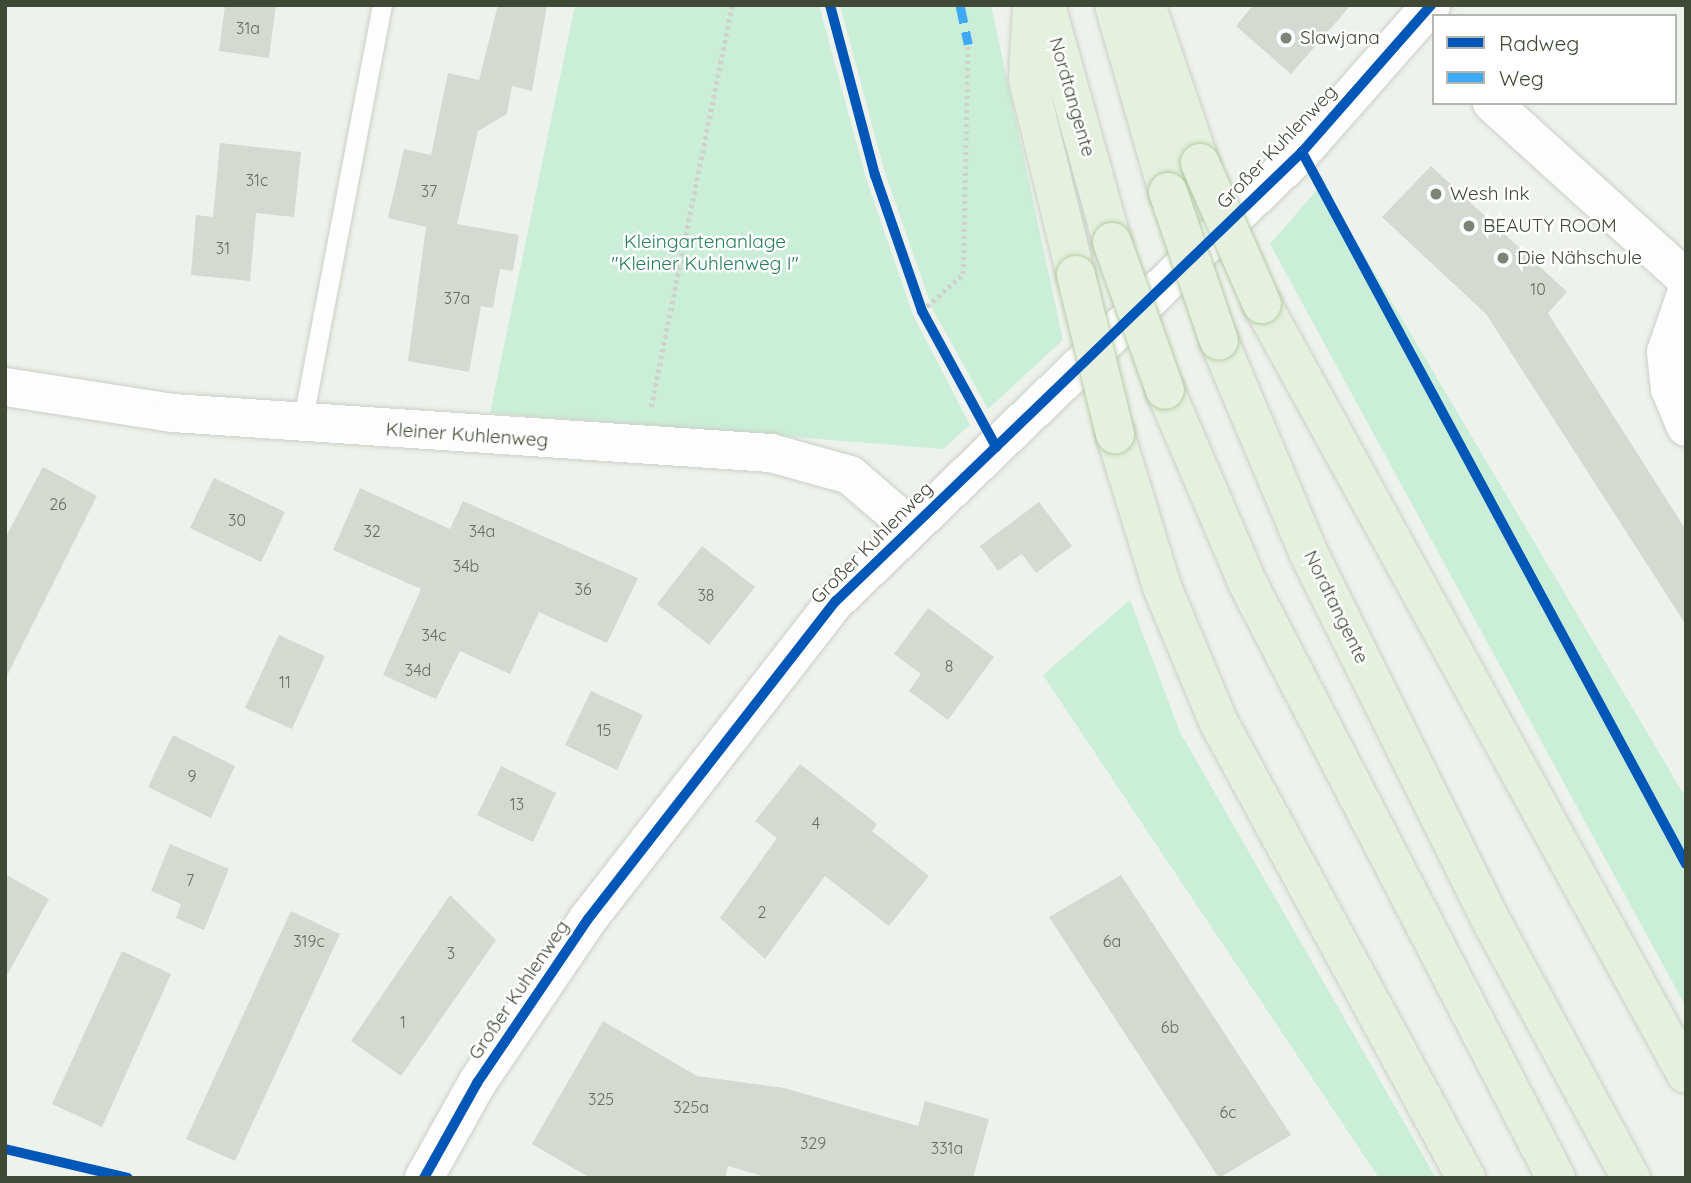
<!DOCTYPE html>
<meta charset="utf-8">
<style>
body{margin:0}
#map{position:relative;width:1691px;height:1183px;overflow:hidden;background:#eef2ec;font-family:Quicksand,sans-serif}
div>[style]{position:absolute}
.green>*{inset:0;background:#cbeed8}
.building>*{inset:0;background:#d4d9d1}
.path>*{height:4.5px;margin-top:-2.25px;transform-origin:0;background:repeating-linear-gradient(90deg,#cfd2ca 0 3.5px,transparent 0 7px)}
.roads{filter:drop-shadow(0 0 2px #cacfc7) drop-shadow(0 0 2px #cacfc7)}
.service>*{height:19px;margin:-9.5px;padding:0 9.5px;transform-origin:9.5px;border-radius:9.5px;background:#fcfdfc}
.minor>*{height:38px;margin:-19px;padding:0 19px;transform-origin:19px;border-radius:19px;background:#fcfdfc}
.trunk>*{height:38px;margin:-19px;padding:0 19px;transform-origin:19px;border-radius:19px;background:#e5f0de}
.bridges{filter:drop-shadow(0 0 2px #b5cca6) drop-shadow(0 0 2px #b5cca6)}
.trunk-bridge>*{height:38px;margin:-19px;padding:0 19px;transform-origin:19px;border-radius:19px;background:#e5f0de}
.quiet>*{height:9px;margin-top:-4.5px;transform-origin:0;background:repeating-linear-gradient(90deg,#3fa9f5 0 18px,transparent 0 27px)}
.cycleway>*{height:10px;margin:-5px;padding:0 5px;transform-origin:5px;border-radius:5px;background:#0057b8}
.dots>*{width:19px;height:19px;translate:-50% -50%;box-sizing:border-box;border:4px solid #fff;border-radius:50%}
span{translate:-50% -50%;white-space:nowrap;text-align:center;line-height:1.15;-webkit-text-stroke:5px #fff;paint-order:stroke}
.number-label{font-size:16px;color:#666e5e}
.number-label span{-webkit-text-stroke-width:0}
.poi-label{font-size:19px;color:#3f4936}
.left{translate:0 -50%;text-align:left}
.street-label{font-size:19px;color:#3f4936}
.park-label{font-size:19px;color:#257f58}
.frame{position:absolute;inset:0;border:7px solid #3f4936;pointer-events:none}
.legend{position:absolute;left:1432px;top:14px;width:245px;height:91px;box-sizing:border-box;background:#fff;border:2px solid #b2b6af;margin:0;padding:9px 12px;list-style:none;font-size:21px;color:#3f4936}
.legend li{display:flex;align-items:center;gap:14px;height:35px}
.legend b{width:35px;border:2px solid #b2b6af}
</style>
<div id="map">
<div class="green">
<div style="clip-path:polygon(575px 5px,819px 5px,866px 178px,913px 315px,970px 425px,943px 449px,490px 413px)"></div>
<div style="clip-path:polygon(840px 5px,991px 5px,1063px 340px,988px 409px,932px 308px,884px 170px)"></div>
<div style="clip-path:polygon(1322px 184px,1686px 798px,1686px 1007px,1270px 244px)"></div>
<div style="clip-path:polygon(1130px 600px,1180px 732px,1436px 1178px,1379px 1178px,1043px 675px)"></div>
</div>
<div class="building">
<div style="clip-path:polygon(225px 5px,276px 5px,269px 58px,219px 51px)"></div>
<div style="clip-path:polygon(498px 5px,547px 5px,532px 91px,512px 86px,507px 114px,478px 131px,457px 224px,519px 235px,513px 271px,500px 269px,493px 308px,481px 306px,469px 372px,408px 361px,426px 227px,388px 218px,404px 149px,431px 155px,448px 73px,479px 80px)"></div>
<div style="clip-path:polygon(1253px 5px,1351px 5px,1291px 74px,1236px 26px)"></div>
<div style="clip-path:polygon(220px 143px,301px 152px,294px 217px,256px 213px,250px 281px,191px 275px,196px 215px,213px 217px)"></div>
<div style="clip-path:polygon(1431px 166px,1567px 292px,1548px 313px,1686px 530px,1686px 625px,1486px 314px,1382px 217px)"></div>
<div style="clip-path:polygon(43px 467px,97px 496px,5px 680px,5px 538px)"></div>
<div style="clip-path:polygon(214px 478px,285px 512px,261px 562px,190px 528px)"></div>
<div style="clip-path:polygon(360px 488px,450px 529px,463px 501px,638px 578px,607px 643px,539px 612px,510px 674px,460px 651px,436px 699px,383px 675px,421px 589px,333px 550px)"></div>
<div style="clip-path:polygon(1039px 502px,1072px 546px,1036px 573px,1022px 554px,998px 571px,980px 546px)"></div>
<div style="clip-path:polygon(702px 546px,755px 587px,709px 645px,657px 604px)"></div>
<div style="clip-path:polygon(928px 608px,994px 657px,948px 720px,909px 691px,921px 674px,894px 654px)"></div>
<div style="clip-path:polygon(279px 635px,325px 656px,292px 729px,245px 708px)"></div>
<div style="clip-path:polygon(591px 691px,643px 715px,617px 770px,565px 745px)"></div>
<div style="clip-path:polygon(173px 735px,235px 766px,211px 818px,148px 787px)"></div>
<div style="clip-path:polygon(800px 764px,877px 824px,872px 831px,929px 876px,889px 926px,825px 876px,765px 959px,720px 918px,777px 838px,755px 821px)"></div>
<div style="clip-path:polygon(501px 766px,556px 793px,533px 842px,477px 815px)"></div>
<div style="clip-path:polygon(170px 844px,229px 869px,204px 930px,176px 918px,181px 904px,151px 891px)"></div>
<div style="clip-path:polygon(5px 874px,49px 899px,5px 979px)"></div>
<div style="clip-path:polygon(1121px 875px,1291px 1135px,1219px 1178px,1049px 917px)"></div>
<div style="clip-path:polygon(450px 895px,496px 940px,401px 1076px,351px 1041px)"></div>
<div style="clip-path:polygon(291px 911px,340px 934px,235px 1161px,186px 1139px)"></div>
<div style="clip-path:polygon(122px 951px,171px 974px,102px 1127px,52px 1104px)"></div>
<div style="clip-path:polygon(603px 1021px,697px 1076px,784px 1088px,918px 1126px,925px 1101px,989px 1119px,973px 1178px,769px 1178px,728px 1166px,725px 1178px,590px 1178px,532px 1144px)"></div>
</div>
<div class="path">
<div style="left:922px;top:311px;width:55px;rotate:-42.1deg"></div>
<div style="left:963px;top:274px;width:230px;rotate:-88.8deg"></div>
<div style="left:651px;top:407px;width:410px;rotate:-78.6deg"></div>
</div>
<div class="roads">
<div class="service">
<div style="left:302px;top:424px;width:427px;rotate:-79.2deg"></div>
</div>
<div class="minor">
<div style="left:1492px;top:103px;width:262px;rotate:42.2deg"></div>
<div style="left:1686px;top:294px;width:61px;rotate:109deg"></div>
<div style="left:1666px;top:352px;width:37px;rotate:84deg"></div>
<div style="left:1670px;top:389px;width:41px;rotate:67.2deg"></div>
<div style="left:5px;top:387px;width:170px;rotate:8.8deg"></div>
<div style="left:173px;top:413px;width:599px;rotate:3.83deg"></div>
<div style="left:771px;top:453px;width:82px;rotate:15.6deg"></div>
<div style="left:850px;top:475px;width:78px;rotate:40.8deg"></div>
<div style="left:424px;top:1178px;width:109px;rotate:-60.8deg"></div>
<div style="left:477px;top:1083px;width:198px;rotate:-55.9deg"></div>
<div style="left:588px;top:919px;width:403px;rotate:-52.1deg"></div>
<div style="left:836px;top:601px;width:647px;rotate:-43.94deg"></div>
<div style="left:1302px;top:152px;width:196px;rotate:-48.7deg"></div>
</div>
<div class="trunk">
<div style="left:1032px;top:5px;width:75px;rotate:93.1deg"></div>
<div style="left:1028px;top:80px;width:201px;rotate:76.2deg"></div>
<div style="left:1046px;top:5px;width:246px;rotate:74.4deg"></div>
<div style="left:1114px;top:5px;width:195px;rotate:73.9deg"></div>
<div style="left:1146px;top:5px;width:167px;rotate:71.1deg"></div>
<div style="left:1262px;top:304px;width:879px;rotate:61.16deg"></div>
<div style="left:1219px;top:341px;width:229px;rotate:67.1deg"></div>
<div style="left:1308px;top:552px;width:418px;rotate:63.6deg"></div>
<div style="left:1494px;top:926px;width:287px;rotate:61.5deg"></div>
<div style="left:1165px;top:390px;width:211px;rotate:66.8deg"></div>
<div style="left:1248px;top:584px;width:669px;rotate:62.59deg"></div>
<div style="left:1115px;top:434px;width:160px;rotate:72.9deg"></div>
<div style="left:1162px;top:587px;width:147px;rotate:67.3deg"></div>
<div style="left:1219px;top:723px;width:518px;rotate:61.5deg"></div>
</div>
</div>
<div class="bridges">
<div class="trunk-bridge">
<div style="left:1200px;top:163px;width:154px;rotate:66.3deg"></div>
<div style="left:1168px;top:192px;width:157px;rotate:71.1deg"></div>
<div style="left:1112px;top:242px;width:157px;rotate:70.3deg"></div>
<div style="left:1076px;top:275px;width:164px;rotate:76.2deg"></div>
</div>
</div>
<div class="quiet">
<div style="left:960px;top:5px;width:40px;rotate:78deg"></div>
</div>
<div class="cycleway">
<div style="left:830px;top:5px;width:176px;rotate:75.2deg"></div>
<div style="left:875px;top:175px;width:144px;rotate:70.9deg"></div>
<div style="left:922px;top:311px;width:155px;rotate:61.4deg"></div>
<div style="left:1302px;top:152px;width:809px;rotate:61.66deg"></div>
<div style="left:5px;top:1149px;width:126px;rotate:13.3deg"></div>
<div style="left:424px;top:1178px;width:109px;rotate:-60.8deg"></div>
<div style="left:477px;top:1083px;width:198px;rotate:-55.9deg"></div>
<div style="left:588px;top:919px;width:403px;rotate:-52.1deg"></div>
<div style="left:836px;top:601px;width:647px;rotate:-43.94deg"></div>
<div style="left:1302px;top:152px;width:196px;rotate:-48.7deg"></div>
</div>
<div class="dots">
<div style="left:1286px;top:38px;background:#7c8476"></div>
<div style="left:1436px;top:194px;background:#7c8476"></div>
<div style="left:1469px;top:226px;background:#7c8476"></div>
<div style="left:1503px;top:258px;background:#7c8476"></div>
</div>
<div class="number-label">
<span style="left:248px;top:28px">31a</span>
<span style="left:257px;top:180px">31c</span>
<span style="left:429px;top:191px">37</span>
<span style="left:223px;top:248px">31</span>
<span style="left:1538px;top:289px">10</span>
<span style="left:457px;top:298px">37a</span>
<span style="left:58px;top:504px">26</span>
<span style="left:237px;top:520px">30</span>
<span style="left:372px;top:531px">32</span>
<span style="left:482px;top:531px">34a</span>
<span style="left:466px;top:566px">34b</span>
<span style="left:583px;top:589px">36</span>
<span style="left:706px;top:595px">38</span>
<span style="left:434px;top:635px">34c</span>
<span style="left:949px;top:666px">8</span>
<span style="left:418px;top:670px">34d</span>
<span style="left:285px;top:682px">11</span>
<span style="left:604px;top:730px">15</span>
<span style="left:192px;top:776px">9</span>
<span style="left:517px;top:804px">13</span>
<span style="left:816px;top:823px">4</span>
<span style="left:190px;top:880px">7</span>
<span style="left:762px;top:912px">2</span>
<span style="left:309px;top:941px">319c</span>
<span style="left:1112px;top:941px">6a</span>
<span style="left:451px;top:953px">3</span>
<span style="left:403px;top:1022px">1</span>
<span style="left:1170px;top:1027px">6b</span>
<span style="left:601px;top:1099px">325</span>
<span style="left:691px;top:1107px">325a</span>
<span style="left:1228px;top:1112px">6c</span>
<span style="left:813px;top:1143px">329</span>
<span style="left:947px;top:1148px">331a</span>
</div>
<div class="poi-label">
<span class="left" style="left:1300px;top:38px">Slawjana</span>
<span class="left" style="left:1450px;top:194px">Wesh Ink</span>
<span class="left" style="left:1483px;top:226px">BEAUTY ROOM</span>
<span class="left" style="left:1517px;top:258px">Die Nähschule</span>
</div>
<div class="street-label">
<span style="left:1072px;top:97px;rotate:74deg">Nordtangente</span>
<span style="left:1277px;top:147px;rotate:-46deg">Großer Kuhlenweg</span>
<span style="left:467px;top:435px;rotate:4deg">Kleiner Kuhlenweg</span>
<span style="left:872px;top:543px;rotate:-45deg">Großer Kuhlenweg</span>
<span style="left:1336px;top:607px;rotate:64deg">Nordtangente</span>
<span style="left:519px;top:990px;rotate:-56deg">Großer Kuhlenweg</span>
</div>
<div class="park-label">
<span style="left:705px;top:253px">Kleingartenanlage<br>"Kleiner Kuhlenweg I"</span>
</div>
<div class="frame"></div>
<ul class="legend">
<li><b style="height:9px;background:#0057b8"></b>Radweg</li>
<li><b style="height:9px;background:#3fa9f5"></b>Weg</li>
</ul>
</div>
